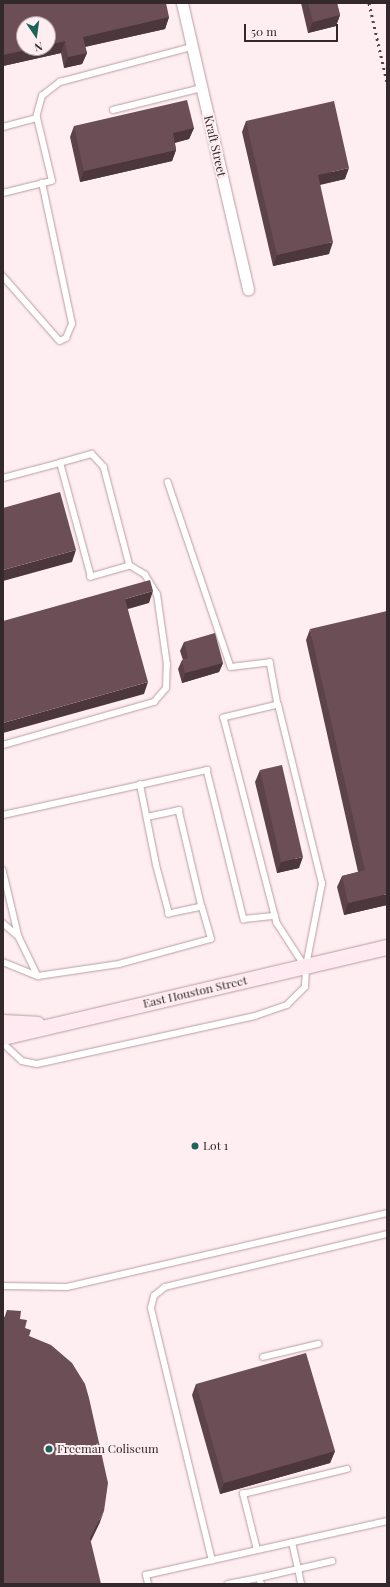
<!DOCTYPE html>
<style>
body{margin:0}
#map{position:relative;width:390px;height:1587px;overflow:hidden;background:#feedf1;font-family:"Playfair Display",serif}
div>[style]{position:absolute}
.roads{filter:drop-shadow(0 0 1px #b99da5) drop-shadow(0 0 1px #b99da5)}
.lane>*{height:5.5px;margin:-2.75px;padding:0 2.75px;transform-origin:2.75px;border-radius:2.75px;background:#fff}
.street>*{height:11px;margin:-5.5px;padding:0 5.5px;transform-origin:5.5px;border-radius:5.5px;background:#fff}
.secondary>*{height:15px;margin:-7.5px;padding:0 7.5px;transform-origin:7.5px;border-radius:7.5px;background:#feeaf0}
.rail>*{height:3px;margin-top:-1.5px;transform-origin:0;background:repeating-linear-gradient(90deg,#514549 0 2px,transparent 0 6px)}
.wall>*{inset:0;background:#5c434a}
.shaded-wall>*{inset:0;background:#4b373c}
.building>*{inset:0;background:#6b4e56}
.dots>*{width:11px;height:11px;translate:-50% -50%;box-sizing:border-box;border:2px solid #feedf1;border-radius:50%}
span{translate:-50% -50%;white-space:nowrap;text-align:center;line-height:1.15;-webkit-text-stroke:4px #feedf1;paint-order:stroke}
.street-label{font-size:12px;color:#33282b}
.poi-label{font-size:12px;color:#33282b}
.left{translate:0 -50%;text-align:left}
.frame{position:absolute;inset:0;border:4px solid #33282b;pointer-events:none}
.north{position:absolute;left:16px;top:16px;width:40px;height:40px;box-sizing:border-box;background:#feedf1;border:1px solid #ad9ea2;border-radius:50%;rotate:167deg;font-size:11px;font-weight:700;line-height:16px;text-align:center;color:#33282b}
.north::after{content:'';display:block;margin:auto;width:14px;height:18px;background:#1c6458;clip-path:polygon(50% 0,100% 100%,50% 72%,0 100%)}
.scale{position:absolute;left:244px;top:24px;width:94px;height:18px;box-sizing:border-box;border:2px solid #33282b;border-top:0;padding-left:5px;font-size:12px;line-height:14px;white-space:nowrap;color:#33282b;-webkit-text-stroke:3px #feedf1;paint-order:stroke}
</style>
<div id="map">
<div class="roads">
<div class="lane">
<div style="left:113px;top:110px;width:92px;rotate:-13.9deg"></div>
<div style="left:3px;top:127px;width:34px;rotate:-15deg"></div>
<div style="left:36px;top:118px;width:23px;rotate:-75deg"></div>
<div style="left:42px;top:96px;width:23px;rotate:-38deg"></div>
<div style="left:60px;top:82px;width:137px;rotate:-14.9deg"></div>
<div style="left:3px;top:193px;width:50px;rotate:-13.8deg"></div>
<div style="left:52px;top:181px;width:65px;rotate:-103.4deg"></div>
<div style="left:3px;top:276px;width:86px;rotate:48.8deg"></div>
<div style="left:60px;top:341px;width:7px;rotate:-27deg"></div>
<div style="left:66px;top:338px;width:15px;rotate:-67deg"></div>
<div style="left:72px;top:324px;width:144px;rotate:-102deg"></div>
<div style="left:3px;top:478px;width:59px;rotate:-14.7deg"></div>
<div style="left:60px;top:463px;width:33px;rotate:-16deg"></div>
<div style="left:92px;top:454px;width:18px;rotate:47deg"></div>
<div style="left:104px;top:467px;width:102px;rotate:75.3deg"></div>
<div style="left:130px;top:566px;width:41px;rotate:164.2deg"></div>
<div style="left:91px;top:577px;width:118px;rotate:-105.2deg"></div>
<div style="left:168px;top:482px;width:195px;rotate:71.2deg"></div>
<div style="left:231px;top:667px;width:39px;rotate:-7deg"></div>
<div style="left:270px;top:662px;width:44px;rotate:79.5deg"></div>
<div style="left:3px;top:745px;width:157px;rotate:-15.9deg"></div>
<div style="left:154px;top:702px;width:18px;rotate:-49deg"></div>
<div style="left:166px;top:688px;width:23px;rotate:-88deg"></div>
<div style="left:167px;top:665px;width:71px;rotate:-98.1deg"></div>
<div style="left:157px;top:595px;width:23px;rotate:-121deg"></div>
<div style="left:145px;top:575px;width:17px;rotate:-149deg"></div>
<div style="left:3px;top:815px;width:140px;rotate:-12.4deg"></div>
<div style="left:147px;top:817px;width:33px;rotate:-12deg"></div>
<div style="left:179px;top:810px;width:100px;rotate:76.7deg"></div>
<div style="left:202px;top:907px;width:34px;rotate:168deg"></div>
<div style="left:169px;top:914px;width:51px;rotate:-104.9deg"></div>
<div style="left:156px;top:865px;width:82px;rotate:-101.3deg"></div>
<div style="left:140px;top:785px;width:69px;rotate:-12.6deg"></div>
<div style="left:207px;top:770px;width:154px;rotate:76.1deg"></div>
<div style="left:244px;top:919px;width:31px;rotate:-6deg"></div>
<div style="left:3px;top:870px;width:69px;rotate:76.6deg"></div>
<div style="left:3px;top:923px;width:21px;rotate:41deg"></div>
<div style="left:19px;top:937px;width:43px;rotate:64deg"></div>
<div style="left:3px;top:962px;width:38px;rotate:22deg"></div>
<div style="left:38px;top:976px;width:82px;rotate:-8.4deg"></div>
<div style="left:119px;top:964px;width:95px;rotate:-15.2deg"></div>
<div style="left:211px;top:939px;width:33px;rotate:-106deg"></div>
<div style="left:3px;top:1043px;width:26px;rotate:43deg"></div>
<div style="left:22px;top:1061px;width:15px;rotate:11deg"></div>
<div style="left:37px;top:1064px;width:223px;rotate:-12.4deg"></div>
<div style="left:255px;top:1016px;width:34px;rotate:-19deg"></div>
<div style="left:287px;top:1005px;width:25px;rotate:-45deg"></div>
<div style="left:305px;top:987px;width:21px;rotate:-87deg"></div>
<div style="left:306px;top:966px;width:84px;rotate:-79deg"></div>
<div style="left:322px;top:884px;width:184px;rotate:-103.8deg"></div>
<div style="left:278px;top:705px;width:56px;rotate:166.5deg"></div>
<div style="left:224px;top:718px;width:212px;rotate:75.5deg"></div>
<div style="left:277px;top:923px;width:51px;rotate:56.9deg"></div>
<div style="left:3px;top:1286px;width:64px;rotate:0.9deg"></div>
<div style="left:67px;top:1287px;width:328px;rotate:-13deg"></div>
<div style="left:263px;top:1357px;width:57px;rotate:-13.3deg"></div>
<div style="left:257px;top:1550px;width:58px;rotate:-104deg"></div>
<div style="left:243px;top:1494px;width:107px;rotate:-13.5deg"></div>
<div style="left:212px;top:1561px;width:260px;rotate:-103.6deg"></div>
<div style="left:151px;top:1308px;width:12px;rotate:-76deg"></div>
<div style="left:154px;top:1296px;width:14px;rotate:-39deg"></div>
<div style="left:165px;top:1287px;width:228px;rotate:-13.4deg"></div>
<div style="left:148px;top:1584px;width:9px;rotate:-103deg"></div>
<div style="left:146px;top:1575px;width:247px;rotate:-12.6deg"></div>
<div style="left:228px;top:1584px;width:32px;rotate:-11deg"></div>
<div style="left:261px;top:1584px;width:6px;rotate:-108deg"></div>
<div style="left:259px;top:1578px;width:40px;rotate:-13deg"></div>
<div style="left:298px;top:1569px;width:27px;rotate:-103deg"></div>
<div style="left:301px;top:1584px;width:15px;rotate:-101deg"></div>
<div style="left:298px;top:1569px;width:35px;rotate:-13deg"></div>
</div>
<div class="street">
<div style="left:182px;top:3px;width:294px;rotate:77deg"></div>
</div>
<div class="secondary">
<div style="left:3px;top:1022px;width:34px;rotate:3deg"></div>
<div style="left:3px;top:1037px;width:394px;rotate:-13.2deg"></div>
</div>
</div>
<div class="rail">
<div style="left:369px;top:3px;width:81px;rotate:77.2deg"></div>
</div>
<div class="wall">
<div style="clip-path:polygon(3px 3px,169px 17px,165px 29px,85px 47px,87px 53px,82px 64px,64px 68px,61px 53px,3px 66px)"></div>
<div style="clip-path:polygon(301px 3px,337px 3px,340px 15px,336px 26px,308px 33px)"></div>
<div style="clip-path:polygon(246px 121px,345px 179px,320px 185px,329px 254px,273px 266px,242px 132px)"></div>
<div style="clip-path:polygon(74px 126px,194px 128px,189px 139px,175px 143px,176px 150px,172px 161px,80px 182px,70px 137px)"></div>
<div style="clip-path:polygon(310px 629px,387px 905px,344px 915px,337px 887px,342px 876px,358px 872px,306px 640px)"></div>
<div style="clip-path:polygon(184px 642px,223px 663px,219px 672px,182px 683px,178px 669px,182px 660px,183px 660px,180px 651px)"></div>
<div style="clip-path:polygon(260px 770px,299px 868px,277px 873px,255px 782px)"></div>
<div style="clip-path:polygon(7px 1310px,20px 1319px,29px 1336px,100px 1522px,91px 1541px,5px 1316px)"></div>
<div style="clip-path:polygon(196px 1384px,335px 1451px,330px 1463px,220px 1494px,192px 1395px)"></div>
</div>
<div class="shaded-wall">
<div style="clip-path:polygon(340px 15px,336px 26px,308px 33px,313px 22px)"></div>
<div style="clip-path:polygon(169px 17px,165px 29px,79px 48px,83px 37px)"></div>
<div style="clip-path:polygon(65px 41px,61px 53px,3px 66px,3px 55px,35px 48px,48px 48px,48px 45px)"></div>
<div style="clip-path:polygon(87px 53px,82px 64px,64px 68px,68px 57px)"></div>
<div style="clip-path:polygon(194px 128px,189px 139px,168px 144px,173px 133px)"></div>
<div style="clip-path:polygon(176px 150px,172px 161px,80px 182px,84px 171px)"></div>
<div style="clip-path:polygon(349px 168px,345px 179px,313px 186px,318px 175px)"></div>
<div style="clip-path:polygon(333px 242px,329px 254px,273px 266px,277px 255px)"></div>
<div style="clip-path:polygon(76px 550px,72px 562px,3px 581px,3px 570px)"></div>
<div style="clip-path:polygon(153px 591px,149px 603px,121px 611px,125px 599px)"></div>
<div style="clip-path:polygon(223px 663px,219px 672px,182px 683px,185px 673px)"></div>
<div style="clip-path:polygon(148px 682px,144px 694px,3px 733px,3px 723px)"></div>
<div style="clip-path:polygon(303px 857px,299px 868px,277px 873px,281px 862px)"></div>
<div style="clip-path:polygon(387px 894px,387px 905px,344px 915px,348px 903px)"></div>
<div style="clip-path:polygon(335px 1451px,330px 1463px,220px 1494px,224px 1483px)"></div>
<div style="clip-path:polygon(104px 1511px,100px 1522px,86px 1550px,90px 1538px)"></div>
</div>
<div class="building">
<div style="clip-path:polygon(3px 3px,166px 3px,169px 17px,83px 37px,87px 53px,68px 57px,65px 41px,48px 45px,48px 24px,24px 24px,24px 48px,35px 48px,3px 55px)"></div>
<div style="clip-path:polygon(308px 3px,337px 3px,340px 15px,313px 22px)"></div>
<div style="clip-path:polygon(187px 100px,194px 128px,173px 133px,176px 150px,84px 171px,74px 126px)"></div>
<div style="clip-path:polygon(334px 101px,349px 168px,318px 175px,333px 242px,277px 255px,246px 121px)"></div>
<div style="clip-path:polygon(60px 492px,76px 550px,3px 570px,3px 508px)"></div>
<div style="clip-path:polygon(150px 580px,153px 591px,125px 599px,148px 682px,3px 723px,3px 621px)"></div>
<div style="clip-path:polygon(387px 611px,387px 894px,348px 903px,342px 876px,365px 870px,310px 629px)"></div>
<div style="clip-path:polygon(215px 633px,223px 663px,185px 673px,182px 660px,188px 658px,184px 642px)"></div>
<div style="clip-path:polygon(282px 765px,303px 857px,281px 862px,260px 770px)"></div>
<div style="clip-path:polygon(7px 1310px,21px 1311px,20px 1319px,27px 1320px,25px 1328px,31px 1330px,29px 1336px,51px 1345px,72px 1363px,85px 1384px,89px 1398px,108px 1483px,104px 1511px,90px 1538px,101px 1584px,3px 1584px,3px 1317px,7px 1316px)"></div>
<div style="clip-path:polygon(306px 1353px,335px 1451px,224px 1483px,196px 1384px)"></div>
</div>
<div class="dots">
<div style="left:195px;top:1146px;background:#1c6458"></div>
<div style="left:49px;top:1449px;background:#1c6458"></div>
</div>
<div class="street-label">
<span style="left:215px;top:146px;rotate:77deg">Kraft Street</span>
<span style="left:195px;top:992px;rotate:-13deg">East Houston Street</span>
</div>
<div class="poi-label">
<span class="left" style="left:203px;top:1146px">Lot 1</span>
<span class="left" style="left:57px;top:1449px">Freeman Coliseum</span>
</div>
<div class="frame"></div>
<div class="north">N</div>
<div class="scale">50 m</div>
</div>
